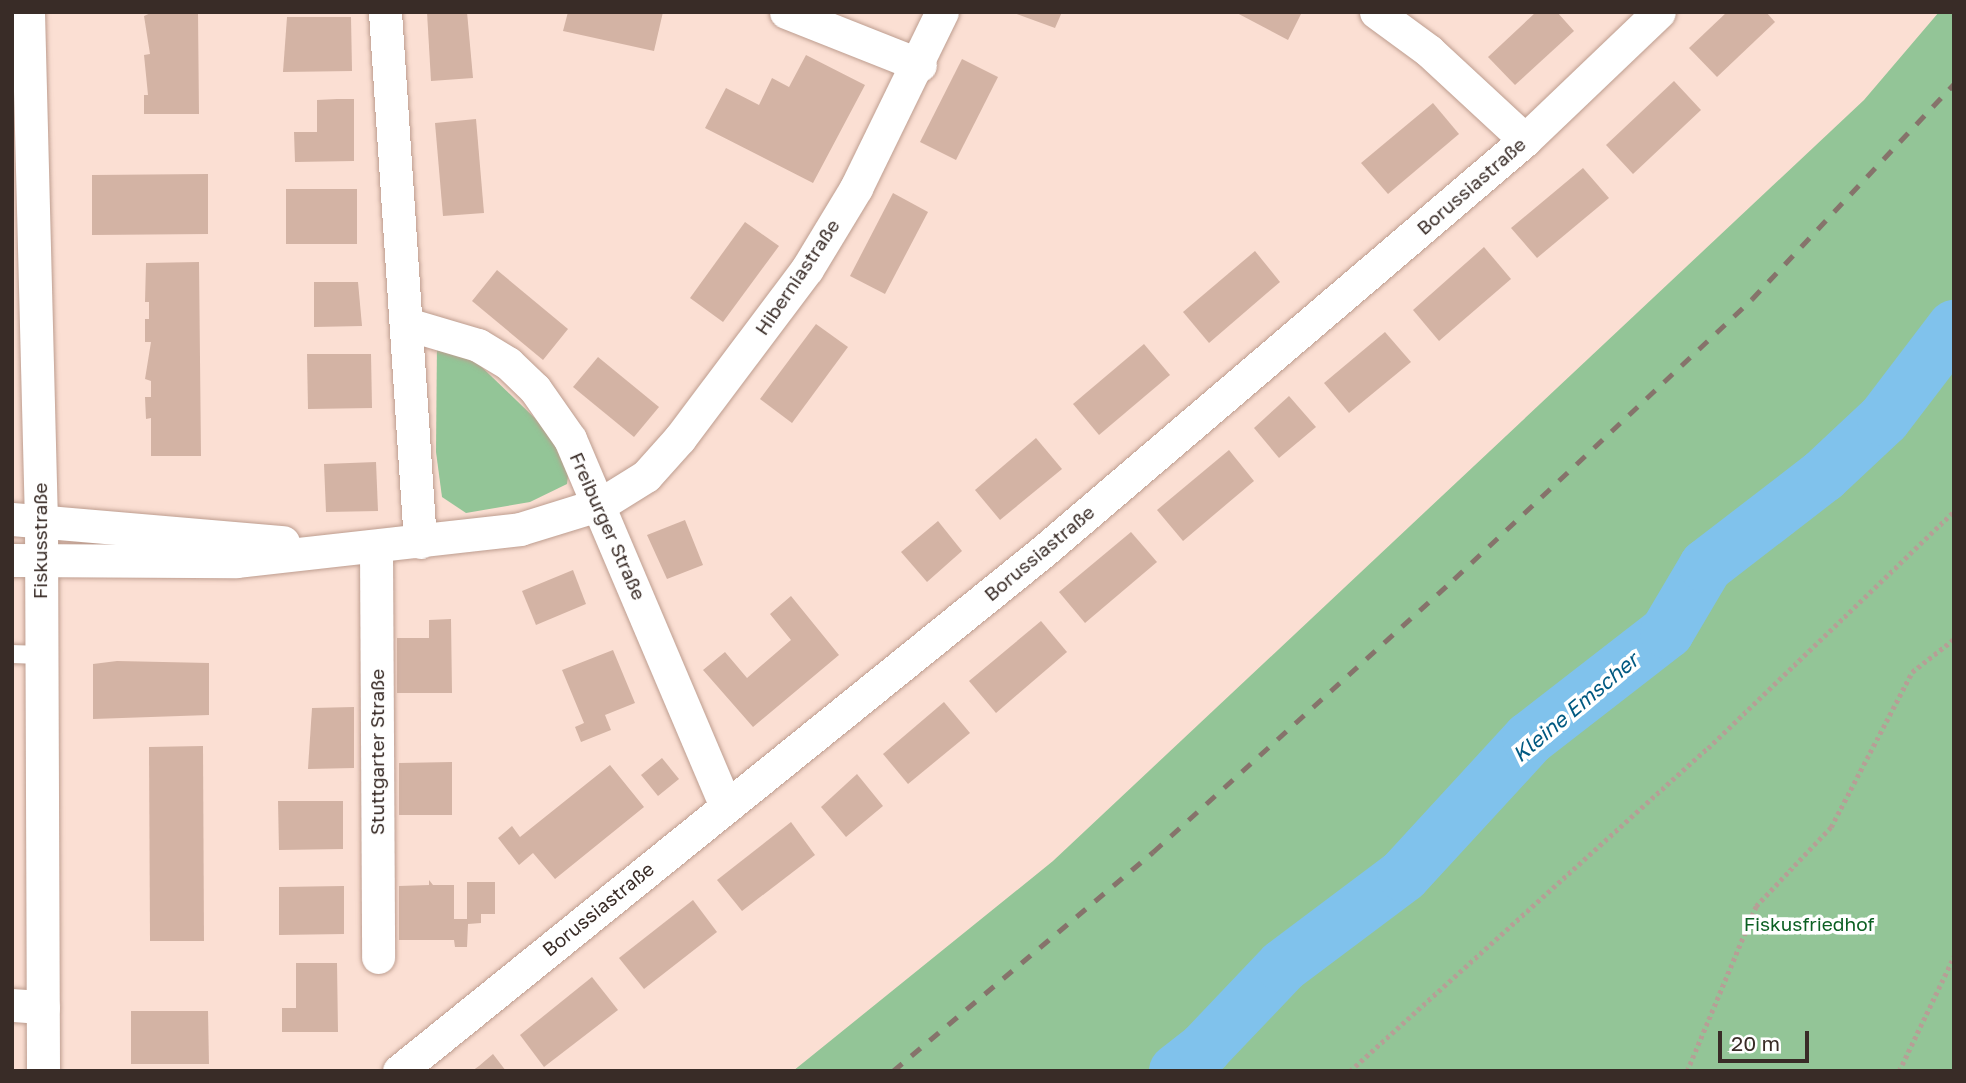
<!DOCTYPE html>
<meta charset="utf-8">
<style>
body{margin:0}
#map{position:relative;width:1966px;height:1083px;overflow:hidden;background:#fbdfd3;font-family:"Golos Text",sans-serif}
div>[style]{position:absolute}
.green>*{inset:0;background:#93c597}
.river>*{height:54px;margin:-27px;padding:0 27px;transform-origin:27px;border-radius:27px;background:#80c2ec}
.building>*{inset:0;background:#d3b3a4}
.path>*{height:4.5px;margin-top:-2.25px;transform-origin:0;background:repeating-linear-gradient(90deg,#b69f96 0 3.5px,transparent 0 7px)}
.roads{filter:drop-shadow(0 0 2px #bd9d8f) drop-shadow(0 0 2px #bd9d8f)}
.service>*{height:18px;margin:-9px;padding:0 9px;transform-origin:9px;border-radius:9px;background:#fff}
.minor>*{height:33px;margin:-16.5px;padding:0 16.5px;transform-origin:16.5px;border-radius:16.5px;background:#fff}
.rail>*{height:5px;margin-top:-2.5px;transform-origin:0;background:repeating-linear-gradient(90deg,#86736b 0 12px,transparent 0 24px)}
span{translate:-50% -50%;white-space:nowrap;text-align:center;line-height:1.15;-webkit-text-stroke:7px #fff;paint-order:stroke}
.street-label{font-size:19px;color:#392c27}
.park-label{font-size:19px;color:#0b5f22}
.water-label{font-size:21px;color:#005981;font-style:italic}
.frame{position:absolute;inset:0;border:14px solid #392c27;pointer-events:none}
.scale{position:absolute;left:1718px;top:1031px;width:91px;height:32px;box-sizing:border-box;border:4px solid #392c27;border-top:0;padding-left:9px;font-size:21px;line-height:24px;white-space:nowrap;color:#392c27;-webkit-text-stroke:5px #fff;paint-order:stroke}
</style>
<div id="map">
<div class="green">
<div style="clip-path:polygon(1939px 12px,1954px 12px,1954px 1071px,793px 1071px,1053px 861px,1864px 100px)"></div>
<div style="clip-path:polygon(437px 342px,463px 349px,544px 427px,569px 468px,567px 484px,530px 502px,466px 513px,442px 497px,436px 452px)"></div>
</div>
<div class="river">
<div style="left:1176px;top:1071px;width:37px;rotate:-38deg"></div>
<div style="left:1205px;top:1048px;width:113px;rotate:-46.4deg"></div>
<div style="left:1283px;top:966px;width:151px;rotate:-36.9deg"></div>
<div style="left:1404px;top:875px;width:185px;rotate:-47.4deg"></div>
<div style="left:1529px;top:739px;width:175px;rotate:-37.8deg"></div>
<div style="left:1667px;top:632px;width:77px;rotate:-59.4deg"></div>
<div style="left:1706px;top:566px;width:148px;rotate:-37.6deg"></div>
<div style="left:1823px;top:476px;width:83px;rotate:-43.1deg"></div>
<div style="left:1884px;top:419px;width:116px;rotate:-52.7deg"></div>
</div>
<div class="building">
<div style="clip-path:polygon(153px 12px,198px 12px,199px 114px,144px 114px,144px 95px,148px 95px,144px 55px,150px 54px,144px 16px)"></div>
<div style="clip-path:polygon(427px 12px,467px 12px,473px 78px,431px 81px)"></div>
<div style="clip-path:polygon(568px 12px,663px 12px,654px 51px,563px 31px)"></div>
<div style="clip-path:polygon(1011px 12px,1062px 12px,1055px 28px)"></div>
<div style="clip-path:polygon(1235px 12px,1302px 12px,1288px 40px)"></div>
<div style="clip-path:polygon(1536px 12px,1557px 12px,1574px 31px,1515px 85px,1488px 57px)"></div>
<div style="clip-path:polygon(1727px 12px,1766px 12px,1775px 22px,1717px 77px,1689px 48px)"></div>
<div style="clip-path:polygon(287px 17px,351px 17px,352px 71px,283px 72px)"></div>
<div style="clip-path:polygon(806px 55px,865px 85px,813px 183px,705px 128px,726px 88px,759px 105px,772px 78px,789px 87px)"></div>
<div style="clip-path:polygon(962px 59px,998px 77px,956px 160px,920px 142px)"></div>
<div style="clip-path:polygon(1674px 81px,1701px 110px,1633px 174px,1606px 145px)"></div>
<div style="clip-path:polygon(337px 99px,354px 99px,354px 161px,295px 162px,294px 132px,317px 132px,317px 100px)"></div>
<div style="clip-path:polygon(1433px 103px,1459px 134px,1388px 194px,1361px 163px)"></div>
<div style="clip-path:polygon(476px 119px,484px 213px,443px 216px,435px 123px)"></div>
<div style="clip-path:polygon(1583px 168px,1609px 198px,1537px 258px,1511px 228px)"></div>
<div style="clip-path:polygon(208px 174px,208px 234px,92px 235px,92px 175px)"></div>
<div style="clip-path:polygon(286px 189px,357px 189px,357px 244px,286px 244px)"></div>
<div style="clip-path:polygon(893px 193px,928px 212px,885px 294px,850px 276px)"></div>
<div style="clip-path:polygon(745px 222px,779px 246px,723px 322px,690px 298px)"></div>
<div style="clip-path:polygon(1484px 247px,1511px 279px,1439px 341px,1413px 310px)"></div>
<div style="clip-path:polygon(1255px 251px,1280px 282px,1209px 343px,1183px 312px)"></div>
<div style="clip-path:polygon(199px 262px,201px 456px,151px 456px,151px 418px,146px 419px,145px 397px,151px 397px,151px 381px,145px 379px,151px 342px,145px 342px,145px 319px,149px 319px,149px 302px,145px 302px,146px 263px)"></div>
<div style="clip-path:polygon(497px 270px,568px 329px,543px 360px,472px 301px)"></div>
<div style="clip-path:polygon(314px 282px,358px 282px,362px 326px,314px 327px)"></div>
<div style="clip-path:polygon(816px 324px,848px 347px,792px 423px,760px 399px)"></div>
<div style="clip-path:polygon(1385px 332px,1411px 362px,1349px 413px,1324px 383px)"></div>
<div style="clip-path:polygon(1144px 344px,1170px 375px,1099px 435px,1073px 404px)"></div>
<div style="clip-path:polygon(307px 354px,371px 354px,372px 408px,308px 409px)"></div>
<div style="clip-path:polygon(598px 357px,659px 407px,634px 437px,573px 387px)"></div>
<div style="clip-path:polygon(1289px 396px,1316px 427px,1279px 458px,1254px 428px)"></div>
<div style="clip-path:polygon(1036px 438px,1062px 469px,1000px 520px,975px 490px)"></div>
<div style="clip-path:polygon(1229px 450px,1254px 481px,1183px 541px,1157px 510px)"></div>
<div style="clip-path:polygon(376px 462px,378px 511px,326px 512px,324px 464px)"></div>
<div style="clip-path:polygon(685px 520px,703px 565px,667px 579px,647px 535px)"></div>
<div style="clip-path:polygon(938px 521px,962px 551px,927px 582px,901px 552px)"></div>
<div style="clip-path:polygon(1131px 532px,1157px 562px,1085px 623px,1059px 592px)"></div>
<div style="clip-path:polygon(573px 570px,586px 604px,536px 625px,522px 591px)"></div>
<div style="clip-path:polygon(791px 596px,839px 655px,753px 727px,703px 670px,725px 652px,747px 678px,791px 640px,770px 614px)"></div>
<div style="clip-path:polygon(451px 619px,452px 693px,397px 693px,397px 638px,429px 638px,429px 620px)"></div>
<div style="clip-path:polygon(1041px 621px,1067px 652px,996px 713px,969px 681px)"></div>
<div style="clip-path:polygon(613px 650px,635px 703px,605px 715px,611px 730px,581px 742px,575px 727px,584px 723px,562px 670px)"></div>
<div style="clip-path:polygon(117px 661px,209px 663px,209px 715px,93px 719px,93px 664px)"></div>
<div style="clip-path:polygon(944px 702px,970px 733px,908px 784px,883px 754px)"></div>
<div style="clip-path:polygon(354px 707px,354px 768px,308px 769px,312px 708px)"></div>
<div style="clip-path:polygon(203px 746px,204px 941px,150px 941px,149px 747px)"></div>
<div style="clip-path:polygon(662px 758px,679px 779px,658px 796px,641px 775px)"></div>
<div style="clip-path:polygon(452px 762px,452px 815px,399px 815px,399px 763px)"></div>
<div style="clip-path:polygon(610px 765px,644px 807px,555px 879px,533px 853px,519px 865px,498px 838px,512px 826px,520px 837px)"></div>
<div style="clip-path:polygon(857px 774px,883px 806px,846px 837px,821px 807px)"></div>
<div style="clip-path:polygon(278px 801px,343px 801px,343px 849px,279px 850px)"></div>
<div style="clip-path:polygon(791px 822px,815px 855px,742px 911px,717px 880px)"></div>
<div style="clip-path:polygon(429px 880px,433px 885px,454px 885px,454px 919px,467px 919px,467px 882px,495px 882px,495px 914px,481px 914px,481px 923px,468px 924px,467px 947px,455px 947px,454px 940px,399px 940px,399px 886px,429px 885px)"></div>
<div style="clip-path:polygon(344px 886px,344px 934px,279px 935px,279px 887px)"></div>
<div style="clip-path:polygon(693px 900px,717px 932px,644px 989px,619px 958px)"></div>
<div style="clip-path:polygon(296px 963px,337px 963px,338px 1032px,282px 1032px,282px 1008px,296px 1008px)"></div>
<div style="clip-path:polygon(592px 977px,618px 1010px,544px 1067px,520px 1035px)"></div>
<div style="clip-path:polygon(131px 1011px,208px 1011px,209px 1064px,131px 1064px)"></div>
<div style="clip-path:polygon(493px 1054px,506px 1071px,472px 1071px,479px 1066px)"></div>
</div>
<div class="path">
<div style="left:1350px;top:1071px;width:482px;rotate:-42.1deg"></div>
<div style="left:1708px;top:748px;width:342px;rotate:-43.9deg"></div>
<div style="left:1687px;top:1071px;width:179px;rotate:-67.3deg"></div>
<div style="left:1756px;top:906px;width:109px;rotate:-46.5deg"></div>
<div style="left:1831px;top:827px;width:175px;rotate:-62.4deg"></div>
<div style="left:1912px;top:672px;width:53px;rotate:-38.2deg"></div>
<div style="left:1899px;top:1071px;width:127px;rotate:-64.4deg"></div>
</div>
<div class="roads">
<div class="service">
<div style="left:12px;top:654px;width:29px;rotate:2deg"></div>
</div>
<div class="minor">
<div style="left:28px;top:12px;width:509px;rotate:88.54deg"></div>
<div style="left:41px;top:521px;width:550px;rotate:89.79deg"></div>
<div style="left:385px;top:12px;width:531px;rotate:86.22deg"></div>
<div style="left:786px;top:12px;width:144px;rotate:21.6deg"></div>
<div style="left:1376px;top:12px;width:66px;rotate:36.3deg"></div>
<div style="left:1429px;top:51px;width:131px;rotate:42.8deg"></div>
<div style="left:407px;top:324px;width:74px;rotate:16.5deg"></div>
<div style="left:478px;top:345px;width:35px;rotate:31deg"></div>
<div style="left:508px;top:363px;width:37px;rotate:44deg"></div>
<div style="left:535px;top:389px;width:61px;rotate:55deg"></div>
<div style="left:570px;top:439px;width:397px;rotate:67deg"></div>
<div style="left:12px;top:519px;width:272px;rotate:4.9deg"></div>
<div style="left:376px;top:547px;width:410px;rotate:89.7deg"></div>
<div style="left:12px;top:560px;width:224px;rotate:0.3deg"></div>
<div style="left:236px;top:561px;width:286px;rotate:-6.4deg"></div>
<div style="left:520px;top:529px;width:85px;rotate:-17.2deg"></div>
<div style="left:601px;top:504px;width:53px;rotate:-31.9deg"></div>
<div style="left:646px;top:476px;width:51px;rotate:-48.2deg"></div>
<div style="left:680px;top:438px;width:211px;rotate:-53.1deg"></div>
<div style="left:807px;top:269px;width:95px;rotate:-58.8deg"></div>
<div style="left:856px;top:188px;width:196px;rotate:-64deg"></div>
<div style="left:12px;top:1005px;width:31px;rotate:4deg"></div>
<div style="left:399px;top:1071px;width:825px;rotate:-38.9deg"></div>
<div style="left:1041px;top:553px;width:636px;rotate:-40.47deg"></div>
<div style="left:1525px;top:140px;width:185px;rotate:-43.7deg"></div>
</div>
</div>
<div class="rail">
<div style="left:893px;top:1071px;width:340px;rotate:-40.1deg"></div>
<div style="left:1153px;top:852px;width:406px;rotate:-42.2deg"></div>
<div style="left:1454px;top:579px;width:409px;rotate:-43.2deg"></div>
<div style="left:1752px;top:299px;width:295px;rotate:-46.8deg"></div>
</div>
<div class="street-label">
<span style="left:1471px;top:186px;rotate:-41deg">Borussiastraße</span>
<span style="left:797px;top:277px;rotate:-56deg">Hiberniastraße</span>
<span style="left:608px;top:526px;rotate:66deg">Freiburger Straße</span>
<span style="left:40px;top:541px;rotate:-90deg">Fiskusstraße</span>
<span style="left:1039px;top:553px;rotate:-40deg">Borussiastraße</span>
<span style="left:377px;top:752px;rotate:-90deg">Stuttgarter Straße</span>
<span style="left:598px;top:909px;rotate:-39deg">Borussiastraße</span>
</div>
<div class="park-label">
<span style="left:1809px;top:924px">Fiskusfriedhof</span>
</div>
<div class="water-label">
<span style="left:1575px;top:707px;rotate:-40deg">Kleine Emscher</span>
</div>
<div class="frame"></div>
<div class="scale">20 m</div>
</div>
